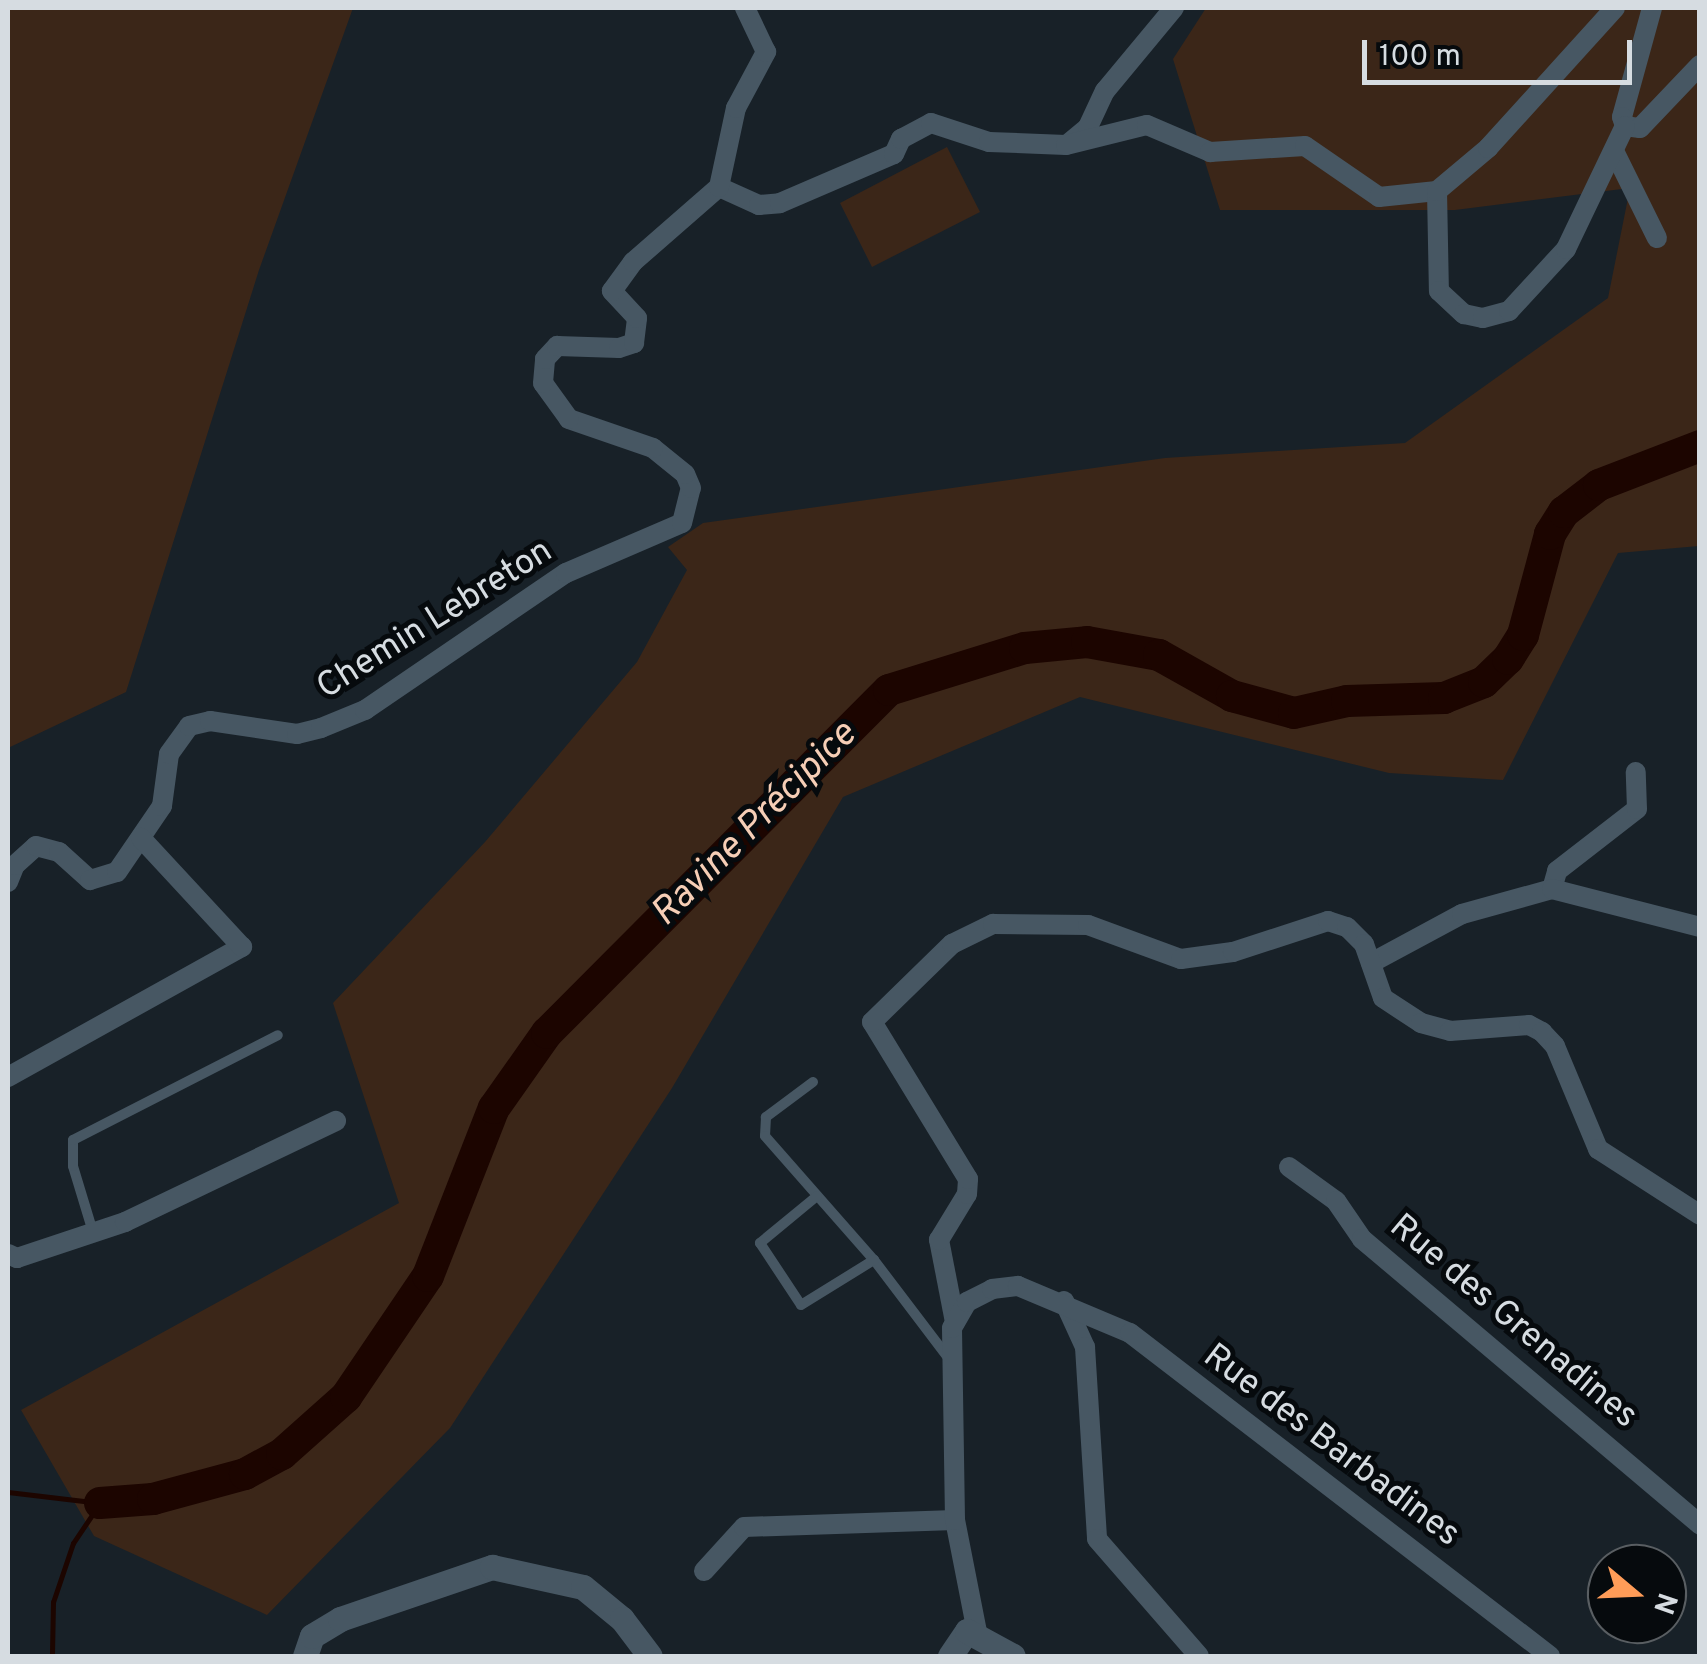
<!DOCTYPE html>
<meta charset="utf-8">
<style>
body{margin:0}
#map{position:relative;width:1707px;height:1664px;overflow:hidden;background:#182128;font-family:Overpass,sans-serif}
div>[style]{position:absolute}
.green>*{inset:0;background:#3b2618}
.stream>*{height:5px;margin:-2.5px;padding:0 2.5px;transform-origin:2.5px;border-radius:2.5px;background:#1c0500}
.river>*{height:32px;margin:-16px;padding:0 16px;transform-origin:16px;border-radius:16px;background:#1c0500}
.service>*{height:10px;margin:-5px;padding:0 5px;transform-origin:5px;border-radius:5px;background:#475763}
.minor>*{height:20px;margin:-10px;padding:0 10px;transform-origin:10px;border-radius:10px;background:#475763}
.tertiary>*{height:25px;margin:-12.5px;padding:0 12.5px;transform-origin:12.5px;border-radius:12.5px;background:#475763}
span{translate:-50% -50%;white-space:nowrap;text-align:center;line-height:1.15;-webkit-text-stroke:10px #060a0d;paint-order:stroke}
.street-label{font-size:35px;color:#d6dce1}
.water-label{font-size:38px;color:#f6ceb6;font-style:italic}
.frame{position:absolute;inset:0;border:10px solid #d6dce1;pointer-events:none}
.north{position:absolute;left:1587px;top:1544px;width:100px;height:100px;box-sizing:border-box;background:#060a0d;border:2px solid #595e62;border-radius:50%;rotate:109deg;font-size:28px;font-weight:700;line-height:40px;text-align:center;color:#d6dce1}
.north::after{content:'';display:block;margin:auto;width:35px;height:45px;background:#fe9c58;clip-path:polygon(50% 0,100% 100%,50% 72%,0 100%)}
.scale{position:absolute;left:1362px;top:40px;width:270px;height:45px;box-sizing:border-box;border:5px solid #d6dce1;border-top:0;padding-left:12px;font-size:30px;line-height:35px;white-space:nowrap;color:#d6dce1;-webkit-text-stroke:8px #060a0d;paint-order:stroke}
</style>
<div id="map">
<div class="green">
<div style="clip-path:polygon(8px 8px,353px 8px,259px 270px,126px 692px,8px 748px)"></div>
<div style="clip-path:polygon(1206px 8px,1699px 8px,1699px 546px,1618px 553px,1503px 780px,1389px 773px,1080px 697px,843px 797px,672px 1088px,450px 1428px,267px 1615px,94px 1536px,21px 1410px,399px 1203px,333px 1003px,485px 842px,637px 662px,687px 570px,668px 547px,703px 523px,1165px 458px,1405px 443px,1608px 298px,1630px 188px,1455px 210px,1220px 210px,1173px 59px)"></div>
<div style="clip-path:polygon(947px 147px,980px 212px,872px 267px,840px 203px)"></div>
</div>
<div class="stream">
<div style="left:8px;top:1492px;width:93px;rotate:6.8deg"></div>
<div style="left:100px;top:1503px;width:48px;rotate:124deg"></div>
<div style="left:73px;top:1543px;width:62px;rotate:108.7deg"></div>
<div style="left:53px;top:1602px;width:54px;rotate:91.1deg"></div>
</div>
<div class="river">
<div style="left:100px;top:1503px;width:53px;rotate:-4.3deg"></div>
<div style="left:153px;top:1499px;width:95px;rotate:-15.2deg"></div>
<div style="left:245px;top:1474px;width:42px;rotate:-28.4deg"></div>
<div style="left:282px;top:1454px;width:86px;rotate:-41.7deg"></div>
<div style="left:346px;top:1397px;width:146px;rotate:-55.9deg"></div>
<div style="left:428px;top:1276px;width:180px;rotate:-68.6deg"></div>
<div style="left:494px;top:1108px;width:92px;rotate:-54.8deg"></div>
<div style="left:547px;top:1033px;width:484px;rotate:-45.1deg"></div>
<div style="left:889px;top:690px;width:142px;rotate:-17.2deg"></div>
<div style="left:1025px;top:648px;width:62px;rotate:-5.5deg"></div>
<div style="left:1087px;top:642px;width:73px;rotate:10.2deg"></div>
<div style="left:1159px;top:655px;width:84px;rotate:29.3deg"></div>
<div style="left:1232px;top:696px;width:64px;rotate:15.3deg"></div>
<div style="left:1294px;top:713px;width:54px;rotate:-12.8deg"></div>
<div style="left:1347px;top:701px;width:97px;rotate:-1.8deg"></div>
<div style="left:1444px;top:698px;width:43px;rotate:-21.8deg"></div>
<div style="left:1484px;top:682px;width:33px;rotate:-44deg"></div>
<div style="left:1508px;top:659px;width:28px;rotate:-58deg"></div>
<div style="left:1523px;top:635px;width:105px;rotate:-75deg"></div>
<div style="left:1550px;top:534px;width:26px;rotate:-58deg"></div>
<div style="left:1564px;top:512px;width:44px;rotate:-37.6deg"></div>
<div style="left:1599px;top:485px;width:108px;rotate:-21.1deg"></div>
</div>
<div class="service">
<div style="left:813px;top:1082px;width:59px;rotate:143.3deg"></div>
<div style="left:766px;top:1117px;width:19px;rotate:93deg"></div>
<div style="left:765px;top:1136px;width:165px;rotate:48.7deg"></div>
<div style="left:874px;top:1260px;width:126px;rotate:52.8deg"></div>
<div style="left:817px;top:1196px;width:74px;rotate:140.5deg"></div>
<div style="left:760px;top:1243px;width:74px;rotate:56.5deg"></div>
<div style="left:801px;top:1305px;width:86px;rotate:-31.7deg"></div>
<div style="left:93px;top:1232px;width:69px;rotate:-106.9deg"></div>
<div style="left:73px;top:1166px;width:26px;rotate:-90deg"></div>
<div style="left:73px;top:1140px;width:230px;rotate:-27.1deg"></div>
</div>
<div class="minor">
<div style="left:1652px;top:8px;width:113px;rotate:105.4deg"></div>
<div style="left:1622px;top:117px;width:9px;rotate:72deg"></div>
<div style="left:1625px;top:126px;width:15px;rotate:8deg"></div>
<div style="left:1640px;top:128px;width:87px;rotate:-46.4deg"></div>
<div style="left:1068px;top:144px;width:26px;rotate:-40deg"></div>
<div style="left:1088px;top:127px;width:40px;rotate:-65deg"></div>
<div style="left:1105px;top:91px;width:108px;rotate:-50.3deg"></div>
<div style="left:1614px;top:151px;width:97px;rotate:63.7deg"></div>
<div style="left:719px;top:187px;width:44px;rotate:24.2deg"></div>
<div style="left:759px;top:205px;width:21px;rotate:-5deg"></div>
<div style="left:780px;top:203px;width:124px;rotate:-23.3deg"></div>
<div style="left:894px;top:154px;width:17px;rotate:-65deg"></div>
<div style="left:901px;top:139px;width:34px;rotate:-28deg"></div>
<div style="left:931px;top:123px;width:61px;rotate:18.1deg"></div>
<div style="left:989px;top:142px;width:77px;rotate:2.2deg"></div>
<div style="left:1066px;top:145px;width:83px;rotate:-13.9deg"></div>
<div style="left:1147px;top:125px;width:69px;rotate:23.2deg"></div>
<div style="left:1210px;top:152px;width:95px;rotate:-3.6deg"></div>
<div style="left:1305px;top:146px;width:90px;rotate:34.6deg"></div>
<div style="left:1379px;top:197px;width:58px;rotate:-5.9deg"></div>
<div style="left:1437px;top:191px;width:100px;rotate:88.9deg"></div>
<div style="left:1439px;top:291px;width:34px;rotate:43deg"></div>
<div style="left:1464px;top:314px;width:19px;rotate:12deg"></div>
<div style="left:1483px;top:318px;width:27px;rotate:-15deg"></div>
<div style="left:1509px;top:311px;width:84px;rotate:-47.4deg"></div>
<div style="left:1566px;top:249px;width:136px;rotate:-64.4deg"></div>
<div style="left:1437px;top:191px;width:67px;rotate:-40.1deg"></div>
<div style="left:1488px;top:148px;width:189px;rotate:-47.8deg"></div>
<div style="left:8px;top:882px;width:18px;rotate:-68deg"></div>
<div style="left:15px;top:865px;width:28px;rotate:-42deg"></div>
<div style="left:36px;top:846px;width:24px;rotate:15deg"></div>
<div style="left:59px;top:852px;width:42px;rotate:42.1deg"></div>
<div style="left:90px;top:880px;width:28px;rotate:-17deg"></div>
<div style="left:117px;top:872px;width:80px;rotate:-55.7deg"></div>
<div style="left:162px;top:806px;width:52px;rotate:-82.3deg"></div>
<div style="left:169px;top:754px;width:34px;rotate:-54deg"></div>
<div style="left:189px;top:726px;width:22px;rotate:-13deg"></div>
<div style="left:210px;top:721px;width:88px;rotate:8.5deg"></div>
<div style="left:297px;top:734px;width:25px;rotate:-14deg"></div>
<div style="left:321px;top:728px;width:48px;rotate:-22.2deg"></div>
<div style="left:365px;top:710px;width:243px;rotate:-34.3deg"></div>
<div style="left:566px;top:573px;width:126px;rotate:-23.3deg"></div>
<div style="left:682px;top:523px;width:36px;rotate:-76deg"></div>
<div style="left:691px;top:488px;width:15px;rotate:-113deg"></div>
<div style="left:685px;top:474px;width:41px;rotate:-140.9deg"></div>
<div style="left:653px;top:448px;width:89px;rotate:-161deg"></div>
<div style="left:569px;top:419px;width:44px;rotate:-125.8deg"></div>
<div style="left:543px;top:383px;width:24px;rotate:-85deg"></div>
<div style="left:545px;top:359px;width:18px;rotate:-47deg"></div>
<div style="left:557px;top:346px;width:62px;rotate:1.8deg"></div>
<div style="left:619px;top:348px;width:16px;rotate:-18deg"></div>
<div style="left:634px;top:343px;width:25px;rotate:-83deg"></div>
<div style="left:637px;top:318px;width:37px;rotate:-133deg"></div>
<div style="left:612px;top:291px;width:36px;rotate:-54deg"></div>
<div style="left:633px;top:262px;width:114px;rotate:-41.1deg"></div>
<div style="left:719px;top:187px;width:81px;rotate:-77.9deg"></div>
<div style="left:736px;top:108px;width:64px;rotate:-61.8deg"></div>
<div style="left:766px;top:52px;width:49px;rotate:-115.5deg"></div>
<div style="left:1552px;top:889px;width:19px;rotate:-74deg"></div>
<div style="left:1557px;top:871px;width:101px;rotate:-37.8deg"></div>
<div style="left:1637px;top:809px;width:37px;rotate:-92deg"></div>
<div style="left:1371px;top:963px;width:103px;rotate:-28.3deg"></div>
<div style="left:1462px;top:914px;width:93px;rotate:-15.5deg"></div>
<div style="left:1552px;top:889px;width:153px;rotate:14.4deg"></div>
<div style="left:8px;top:1077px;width:268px;rotate:-29.1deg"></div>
<div style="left:242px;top:947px;width:149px;rotate:-132.8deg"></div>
<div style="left:1289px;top:1167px;width:58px;rotate:35.9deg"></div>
<div style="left:1336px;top:1201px;width:46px;rotate:55.6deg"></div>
<div style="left:1362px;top:1239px;width:443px;rotate:40.2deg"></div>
<div style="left:8px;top:1254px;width:10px;rotate:24deg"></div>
<div style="left:17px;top:1258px;width:114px;rotate:-18.4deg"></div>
<div style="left:125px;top:1222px;width:234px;rotate:-25.6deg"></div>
<div style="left:1064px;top:1301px;width:51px;rotate:65.5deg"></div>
<div style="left:1085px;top:1347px;width:192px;rotate:86.4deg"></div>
<div style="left:1097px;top:1539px;width:155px;rotate:48.9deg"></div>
<div style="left:955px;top:1322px;width:84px;rotate:-101deg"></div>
<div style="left:939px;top:1240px;width:54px;rotate:-58.7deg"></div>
<div style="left:967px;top:1194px;width:15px;rotate:-86deg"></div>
<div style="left:968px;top:1179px;width:184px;rotate:-121.4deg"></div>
<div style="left:872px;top:1022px;width:112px;rotate:-44.3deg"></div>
<div style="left:952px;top:944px;width:46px;rotate:-26deg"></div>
<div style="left:993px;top:924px;width:95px;rotate:0.6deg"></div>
<div style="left:1088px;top:925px;width:99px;rotate:20.1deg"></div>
<div style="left:1181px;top:959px;width:52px;rotate:-7.7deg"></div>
<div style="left:1233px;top:952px;width:100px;rotate:-18.1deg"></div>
<div style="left:1328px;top:921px;width:20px;rotate:18deg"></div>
<div style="left:1347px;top:927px;width:24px;rotate:45deg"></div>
<div style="left:1364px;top:944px;width:57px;rotate:70.6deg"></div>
<div style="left:1383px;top:998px;width:45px;rotate:33.3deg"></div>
<div style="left:1421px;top:1023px;width:30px;rotate:15deg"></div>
<div style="left:1450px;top:1031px;width:79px;rotate:-4.3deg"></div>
<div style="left:1529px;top:1025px;width:15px;rotate:28deg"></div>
<div style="left:1542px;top:1032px;width:19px;rotate:47deg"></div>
<div style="left:1555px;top:1046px;width:112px;rotate:67.3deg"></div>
<div style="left:1598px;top:1149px;width:121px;rotate:32.9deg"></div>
<div style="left:704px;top:1571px;width:59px;rotate:-47.7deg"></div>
<div style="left:744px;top:1527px;width:211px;rotate:-1.9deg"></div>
<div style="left:977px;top:1632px;width:114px;rotate:-101.1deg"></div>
<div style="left:955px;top:1520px;width:192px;rotate:-90.9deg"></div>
<div style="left:952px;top:1328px;width:30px;rotate:-60deg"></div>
<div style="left:967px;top:1302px;width:28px;rotate:-27deg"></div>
<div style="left:992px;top:1289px;width:26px;rotate:-7deg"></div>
<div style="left:1018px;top:1286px;width:121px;rotate:22.8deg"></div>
<div style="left:1130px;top:1333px;width:530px;rotate:37.56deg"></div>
</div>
<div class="tertiary">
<div style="left:305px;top:1656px;width:21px;rotate:-71deg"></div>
<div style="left:312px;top:1636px;width:33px;rotate:-31deg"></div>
<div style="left:340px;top:1619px;width:161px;rotate:-18.9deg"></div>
<div style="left:492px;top:1567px;width:93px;rotate:12.4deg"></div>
<div style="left:583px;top:1587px;width:50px;rotate:39.4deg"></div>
<div style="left:622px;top:1619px;width:46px;rotate:52.9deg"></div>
<div style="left:950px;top:1656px;width:30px;rotate:-56deg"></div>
<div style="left:967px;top:1631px;width:52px;rotate:28.5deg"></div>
</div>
<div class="street-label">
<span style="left:435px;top:620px;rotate:-32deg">Chemin Lebreton</span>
<span style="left:1513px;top:1322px;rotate:40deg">Rue des Grenadines</span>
<span style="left:1331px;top:1446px;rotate:37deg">Rue des Barbadines</span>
</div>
<div class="water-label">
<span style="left:755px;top:825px;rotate:-45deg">Ravine Précipice</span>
</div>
<div class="frame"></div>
<div class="north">N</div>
<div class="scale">100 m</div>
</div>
